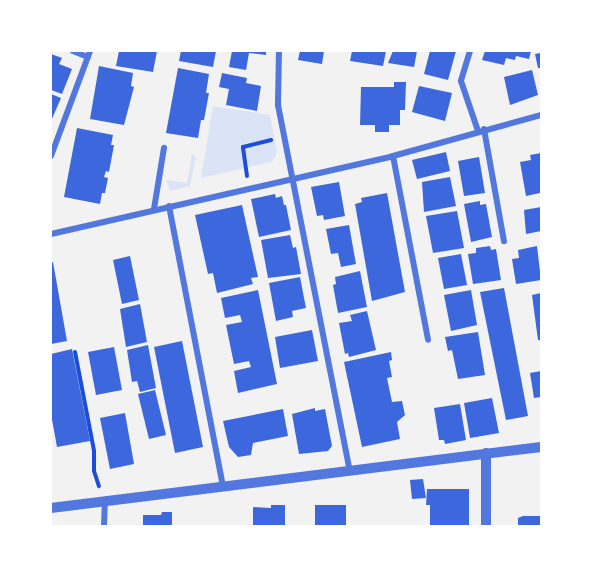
<!DOCTYPE html>
<style>
body{margin:0}
#map{position:relative;width:592px;height:577px;overflow:hidden;background:#f2f2f2;font-family:Raleway,sans-serif}
div>[style]{position:absolute}
.green>*{inset:0;background:#dbe4f7}
.building>*{inset:0;background:#3d67dc}
.path>*{height:4px;margin:-2px;padding:0 2px;transform-origin:2px;border-radius:2px;background:#1d4ed8}
.minor>*{height:6px;margin:-3px;padding:0 3px;transform-origin:3px;border-radius:3px;background:#5277de}
.tertiary>*{height:10px;margin:-5px;padding:0 5px;transform-origin:5px;border-radius:5px;background:#5277de}
span{translate:-50% -50%;white-space:nowrap;text-align:center;line-height:1.15;-webkit-text-stroke:6px #fff;paint-order:stroke}
.frame{position:absolute;inset:0;border:52px solid #fff;pointer-events:none}
</style>
<div id="map">
<div class="green">
<div style="clip-path:polygon(213px 106px,270px 115px,277px 153px,272px 162px,201px 178px)"></div>
<div style="clip-path:polygon(192px 154px,196px 157px,190px 186px,170px 191px,166px 180px,187px 183px)"></div>
</div>
<div class="building">
<div style="clip-path:polygon(119px 51px,157px 51px,153px 72px,116px 66px)"></div>
<div style="clip-path:polygon(181px 51px,216px 51px,213px 67px,179px 61px)"></div>
<div style="clip-path:polygon(232px 51px,266px 51px,266px 55px,249px 53px,246px 70px,229px 67px)"></div>
<div style="clip-path:polygon(300px 51px,324px 51px,322px 64px,298px 60px)"></div>
<div style="clip-path:polygon(352px 51px,386px 51px,383px 66px,350px 61px)"></div>
<div style="clip-path:polygon(393px 51px,417px 51px,414px 67px,388px 63px)"></div>
<div style="clip-path:polygon(430px 51px,456px 51px,448px 80px,424px 74px)"></div>
<div style="clip-path:polygon(485px 51px,531px 51px,529px 59px,516px 56px,515px 60px,506px 58px,504px 65px,482px 60px)"></div>
<div style="clip-path:polygon(541px 53px,541px 68px,538px 68px,535px 54px)"></div>
<div style="clip-path:polygon(51px 54px,62px 58px,59px 64px,72px 69px,62px 94px,51px 90px)"></div>
<div style="clip-path:polygon(99px 66px,133px 73px,131px 86px,134px 87px,124px 125px,90px 119px)"></div>
<div style="clip-path:polygon(178px 68px,209px 74px,206px 93px,209px 93px,204px 120px,201px 120px,198px 138px,166px 133px)"></div>
<div style="clip-path:polygon(532px 70px,538px 95px,510px 105px,504px 77px)"></div>
<div style="clip-path:polygon(222px 73px,247px 78px,246px 83px,261px 86px,257px 111px,226px 105px,229px 89px,219px 87px)"></div>
<div style="clip-path:polygon(394px 82px,406px 82px,405px 110px,400px 110px,400px 125px,389px 125px,389px 132px,375px 132px,375px 125px,360px 125px,361px 87px,394px 87px)"></div>
<div style="clip-path:polygon(419px 86px,452px 93px,445px 121px,412px 112px)"></div>
<div style="clip-path:polygon(51px 94px,61px 98px,51px 121px)"></div>
<div style="clip-path:polygon(77px 128px,113px 135px,111px 145px,114px 145px,109px 172px,106px 171px,104px 177px,108px 178px,105px 193px,102px 193px,100px 204px,64px 197px)"></div>
<div style="clip-path:polygon(446px 152px,450px 171px,417px 179px,412px 160px)"></div>
<div style="clip-path:polygon(541px 153px,540px 193px,526px 196px,520px 162px,531px 160px,530px 155px)"></div>
<div style="clip-path:polygon(479px 157px,485px 193px,464px 196px,458px 161px)"></div>
<div style="clip-path:polygon(450px 177px,456px 206px,424px 212px,422px 182px)"></div>
<div style="clip-path:polygon(339px 182px,345px 216px,324px 220px,323px 215px,317px 216px,311px 187px)"></div>
<div style="clip-path:polygon(387px 193px,405px 292px,372px 301px,355px 204px,362px 202px,361px 198px)"></div>
<div style="clip-path:polygon(275px 194px,276px 198px,282px 196px,284px 205px,286px 205px,291px 230px,259px 237px,251px 199px)"></div>
<div style="clip-path:polygon(480px 201px,480px 205px,486px 204px,492px 237px,471px 242px,464px 204px)"></div>
<div style="clip-path:polygon(242px 205px,258px 277px,251px 278px,253px 284px,217px 293px,213px 273px,208px 274px,195px 215px)"></div>
<div style="clip-path:polygon(541px 207px,541px 231px,526px 234px,524px 210px)"></div>
<div style="clip-path:polygon(457px 211px,464px 248px,433px 253px,426px 216px)"></div>
<div style="clip-path:polygon(349px 225px,356px 264px,341px 267px,338px 253px,331px 254px,326px 229px)"></div>
<div style="clip-path:polygon(290px 235px,293px 248px,296px 247px,301px 274px,268px 278px,261px 240px)"></div>
<div style="clip-path:polygon(490px 246px,491px 250px,496px 249px,501px 280px,473px 284px,468px 254px,476px 253px,476px 248px)"></div>
<div style="clip-path:polygon(537px 246px,541px 280px,516px 284px,512px 259px,519px 258px,518px 250px)"></div>
<div style="clip-path:polygon(461px 254px,467px 285px,444px 289px,438px 258px)"></div>
<div style="clip-path:polygon(130px 256px,139px 300px,122px 304px,113px 260px)"></div>
<div style="clip-path:polygon(53px 262px,67px 341px,51px 344px,51px 263px)"></div>
<div style="clip-path:polygon(360px 271px,367px 307px,338px 313px,333px 285px,336px 284px,335px 277px)"></div>
<div style="clip-path:polygon(300px 277px,306px 308px,292px 311px,293px 317px,276px 321px,269px 283px)"></div>
<div style="clip-path:polygon(504px 288px,528px 416px,506px 420px,480px 292px)"></div>
<div style="clip-path:polygon(258px 290px,277px 384px,238px 393px,234px 371px,251px 367px,249px 361px,234px 364px,226px 325px,242px 322px,240px 315px,225px 318px,221px 298px)"></div>
<div style="clip-path:polygon(471px 290px,477px 325px,451px 331px,444px 295px)"></div>
<div style="clip-path:polygon(541px 293px,541px 340px,538px 340px,532px 295px)"></div>
<div style="clip-path:polygon(140px 304px,147px 342px,126px 347px,120px 309px)"></div>
<div style="clip-path:polygon(367px 311px,376px 350px,349px 357px,348px 353px,345px 354px,339px 323px,352px 321px,350px 315px)"></div>
<div style="clip-path:polygon(312px 330px,318px 361px,280px 368px,275px 337px)"></div>
<div style="clip-path:polygon(478px 332px,485px 375px,458px 379px,452px 350px,448px 351px,445px 337px)"></div>
<div style="clip-path:polygon(182px 341px,203px 447px,175px 453px,154px 347px)"></div>
<div style="clip-path:polygon(148px 345px,156px 388px,140px 392px,137px 381px,132px 382px,127px 350px)"></div>
<div style="clip-path:polygon(114px 347px,122px 390px,96px 395px,88px 352px)"></div>
<div style="clip-path:polygon(72px 349px,90px 441px,57px 447px,51px 414px,51px 354px)"></div>
<div style="clip-path:polygon(391px 352px,392px 360px,389px 361px,392px 377px,387px 378px,392px 402px,402px 401px,405px 415px,397px 422px,400px 439px,362px 447px,344px 362px)"></div>
<div style="clip-path:polygon(541px 371px,541px 397px,534px 398px,530px 373px)"></div>
<div style="clip-path:polygon(155px 390px,166px 435px,149px 439px,138px 394px)"></div>
<div style="clip-path:polygon(492px 398px,499px 433px,470px 438px,464px 403px)"></div>
<div style="clip-path:polygon(460px 404px,466px 440px,445px 444px,444px 440px,439px 440px,434px 408px)"></div>
<div style="clip-path:polygon(315px 408px,315px 411px,325px 409px,332px 446px,328px 451px,299px 454px,292px 414px)"></div>
<div style="clip-path:polygon(283px 409px,288px 436px,253px 443px,251px 455px,238px 457px,229px 447px,223px 421px)"></div>
<div style="clip-path:polygon(125px 413px,134px 464px,110px 469px,100px 418px)"></div>
<div style="clip-path:polygon(423px 479px,426px 498px,412px 499px,410px 480px)"></div>
<div style="clip-path:polygon(427px 489px,469px 489px,469px 526px,430px 526px,430px 505px,426px 505px)"></div>
<div style="clip-path:polygon(271px 505px,285px 505px,285px 526px,253px 526px,253px 507px,271px 508px)"></div>
<div style="clip-path:polygon(315px 505px,346px 505px,346px 526px,315px 526px)"></div>
<div style="clip-path:polygon(162px 512px,172px 512px,172px 526px,143px 526px,143px 515px,161px 515px)"></div>
<div style="clip-path:polygon(523px 516px,541px 516px,541px 526px,518px 526px,518px 518px)"></div>
</div>
<div class="path">
<div style="left:247px;top:176px;width:29px;rotate:-98deg"></div>
<div style="left:243px;top:147px;width:29px;rotate:-14deg"></div>
<div style="left:75px;top:352px;width:101px;rotate:79.1deg"></div>
<div style="left:94px;top:451px;width:20px;rotate:90deg"></div>
<div style="left:94px;top:471px;width:16px;rotate:72deg"></div>
</div>
<div class="minor">
<div style="left:73px;top:51px;width:16px;rotate:22deg"></div>
<div style="left:279px;top:51px;width:54px;rotate:91.1deg"></div>
<div style="left:278px;top:105px;width:373px;rotate:78.9deg"></div>
<div style="left:470px;top:51px;width:31px;rotate:107deg"></div>
<div style="left:461px;top:81px;width:53px;rotate:71.2deg"></div>
<div style="left:484px;top:129px;width:114px;rotate:79.9deg"></div>
<div style="left:51px;top:156px;width:112px;rotate:-69.6deg"></div>
<div style="left:393px;top:156px;width:187px;rotate:79.2deg"></div>
<div style="left:169px;top:206px;width:286px;rotate:79.1deg"></div>
<div style="left:154px;top:209px;width:62px;rotate:-80.7deg"></div>
<div style="left:51px;top:234px;width:351px;rotate:-12.8deg"></div>
<div style="left:393px;top:156px;width:154px;rotate:-15.5deg"></div>
<div style="left:104px;top:526px;width:24px;rotate:-88deg"></div>
</div>
<div class="tertiary">
<div style="left:486px;top:453px;width:73px;rotate:90deg"></div>
<div style="left:51px;top:508px;width:494px;rotate:-7.1deg"></div>
</div>
<div class="frame"></div>
</div>
